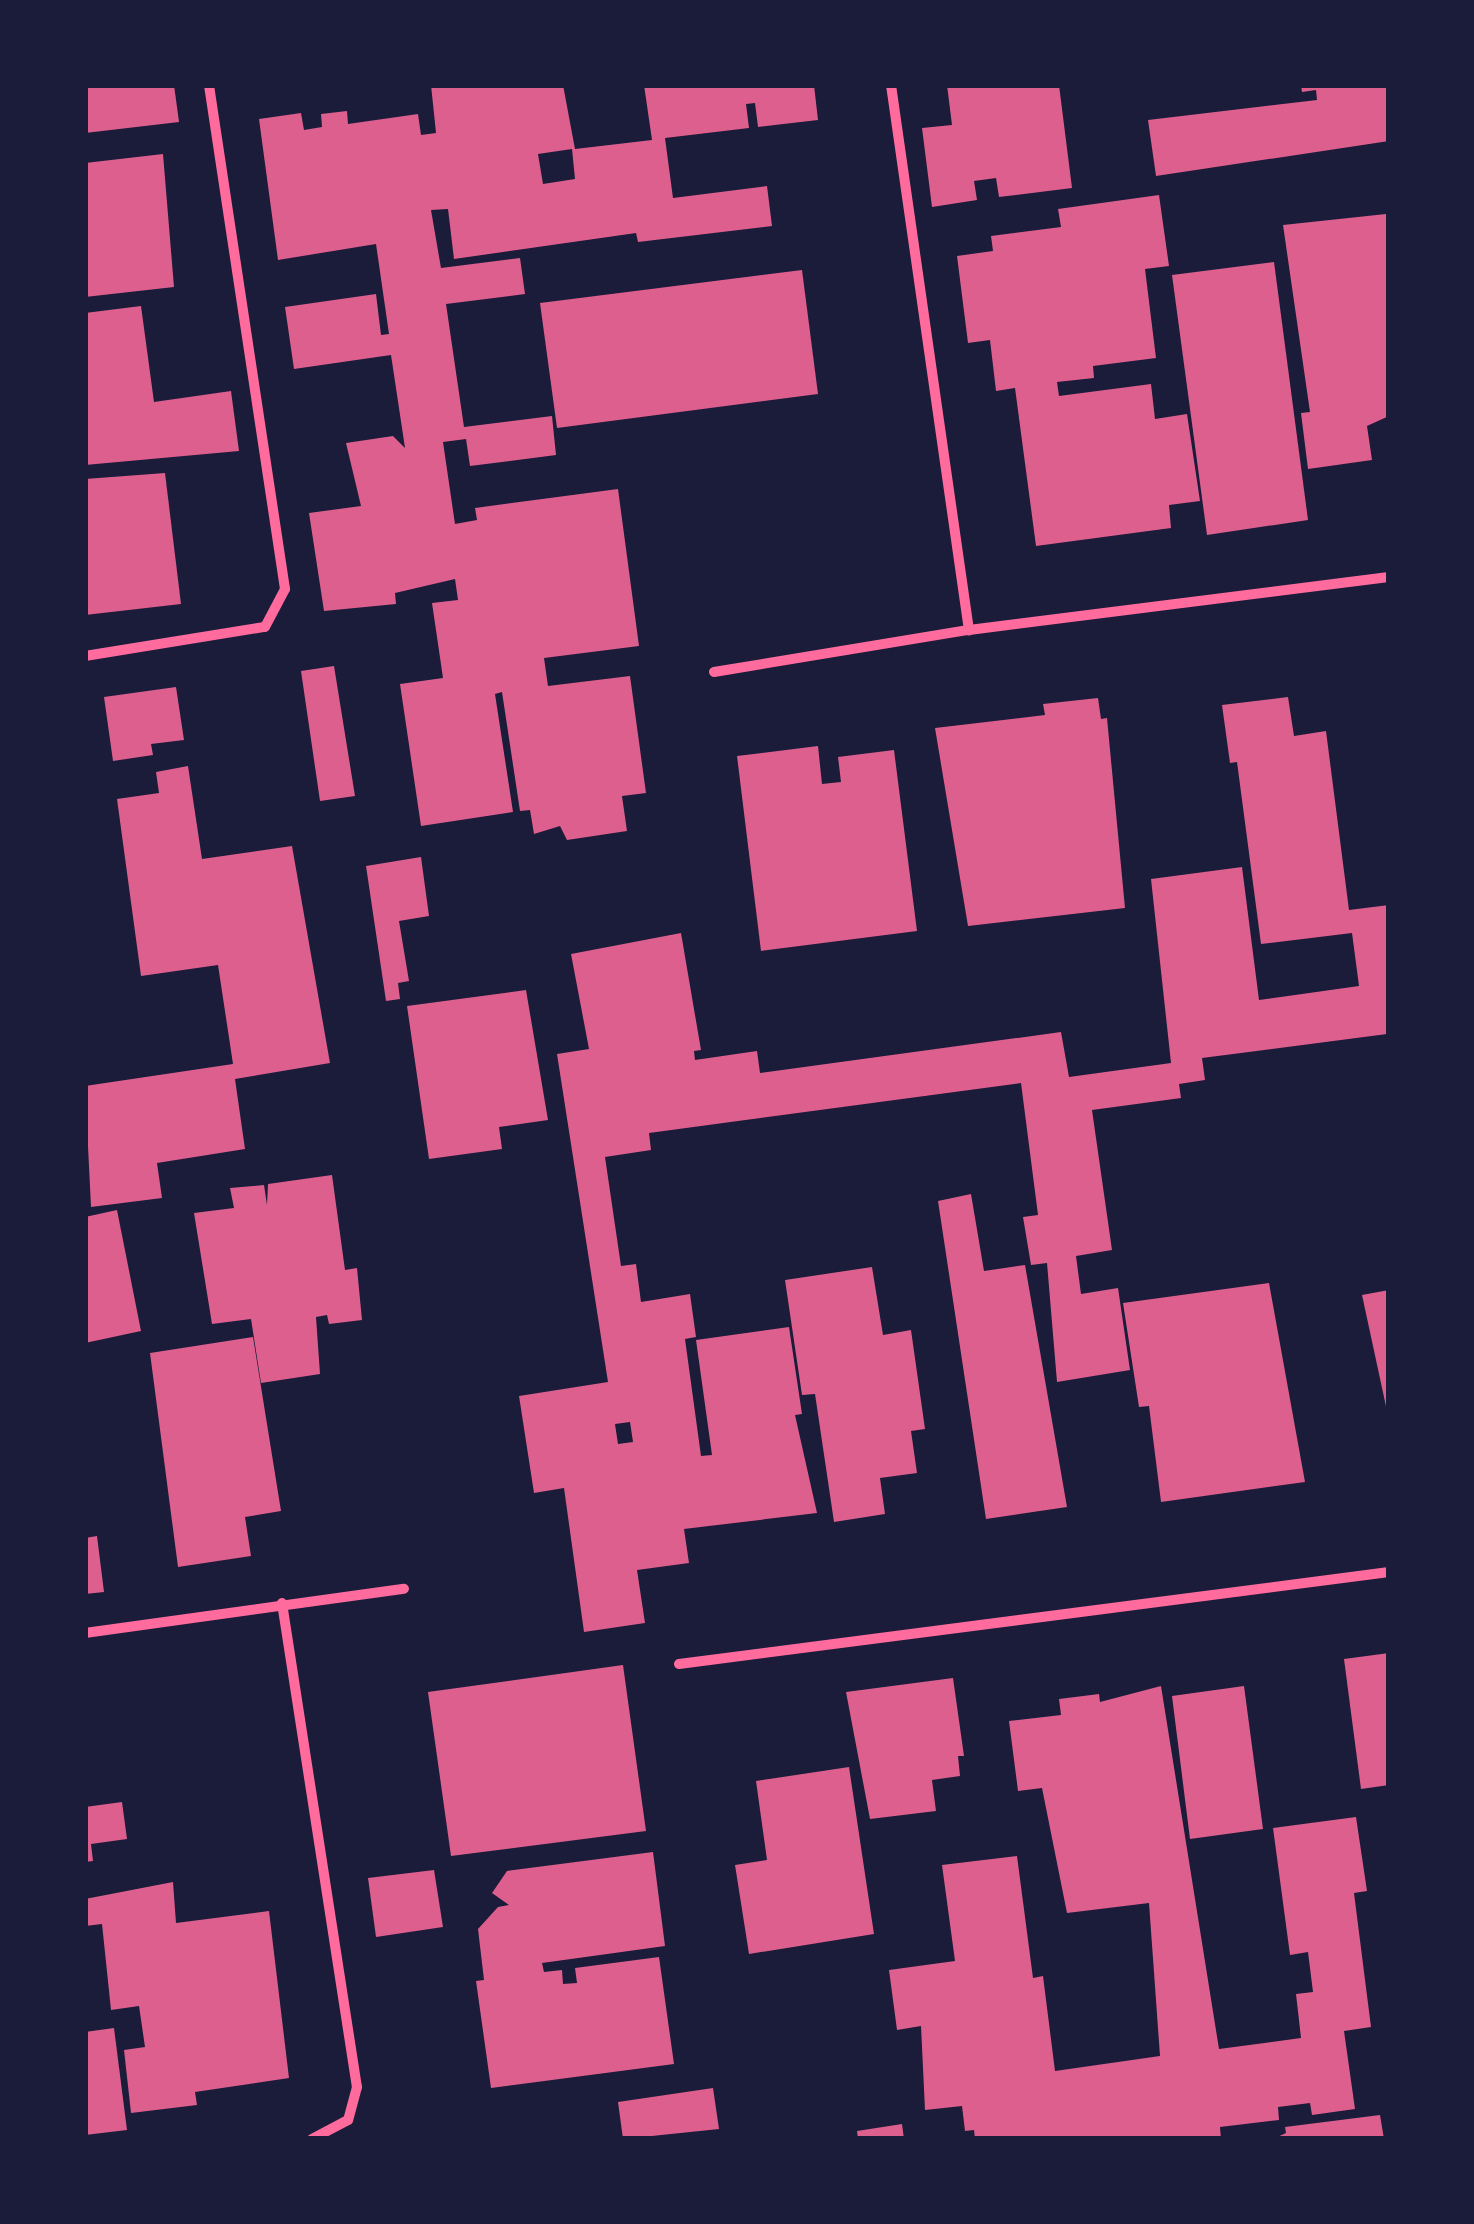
<!DOCTYPE html>
<style>
body{margin:0}
#map{position:relative;width:1474px;height:2224px;overflow:hidden;background:#1b1b3a;font-family:Raleway,sans-serif}
div>[style]{position:absolute}
.building>*{inset:0;background:#dd5f8e}
.minor>*{height:10px;margin:-5px;padding:0 5px;transform-origin:5px;border-radius:5px;background:#ff6b9d}
span{translate:-50% -50%;white-space:nowrap;text-align:center;line-height:1.15;-webkit-text-stroke:10px #1b1b3a;paint-order:stroke}
.frame{position:absolute;inset:0;border:88px solid #1b1b3a;pointer-events:none}
</style>
<div id="map">
<div class="building">
<div style="clip-path:polygon(85px 85px,174px 85px,179px 122px,85px 133px)"></div>
<div style="clip-path:polygon(evenodd,431px 85px,563px 85px,575px 149px,652px 140px,644px 85px,814px 85px,818px 120px,758px 127px,755px 103px,746px 104px,749px 128px,665px 138px,673px 198px,767px 186px,772px 226px,638px 242px,636px 233px,454px 259px,448px 209px,431px 210px,441px 268px,520px 258px,525px 294px,446px 304px,464px 427px,552px 416px,556px 455px,470px 466px,466px 439px,443px 442px,455px 524px,477px 520px,475px 508px,618px 489px,639px 646px,544px 658px,548px 686px,630px 676px,646px 793px,622px 796px,627px 831px,567px 840px,560px 826px,534px 834px,530px 810px,520px 811px,502px 692px,495px 694px,513px 812px,421px 826px,400px 684px,443px 678px,432px 603px,458px 600px,455px 579px,395px 593px,396px 604px,324px 611px,309px 513px,361px 506px,346px 443px,393px 436px,405px 448px,391px 355px,294px 369px,285px 307px,376px 294px,381px 335px,389px 334px,376px 244px,278px 260px,259px 119px,301px 113px,304px 130px,322px 127px,321px 114px,347px 111px,348px 124px,418px 114px,421px 135px,436px 133px,431px 85px,572px 149px,575px 179px,543px 184px,538px 154px,572px 149px)"></div>
<div style="clip-path:polygon(947px 85px,1059px 85px,1072px 188px,999px 197px,996px 178px,974px 181px,977px 200px,932px 207px,922px 128px,952px 125px)"></div>
<div style="clip-path:polygon(1301px 85px,1389px 85px,1389px 141px,1156px 176px,1148px 120px,1317px 100px,1316px 90px,1302px 92px)"></div>
<div style="clip-path:polygon(163px 154px,174px 287px,85px 297px,85px 163px)"></div>
<div style="clip-path:polygon(1159px 195px,1169px 266px,1145px 269px,1156px 358px,1093px 366px,1094px 378px,1057px 382px,1059px 396px,1151px 384px,1155px 419px,1187px 414px,1200px 501px,1169px 505px,1171px 528px,1036px 546px,1015px 388px,996px 391px,990px 340px,968px 343px,957px 256px,993px 251px,991px 236px,1061px 227px,1058px 209px)"></div>
<div style="clip-path:polygon(1386px 214px,1389px 416px,1367px 426px,1372px 460px,1308px 469px,1301px 413px,1310px 412px,1283px 225px)"></div>
<div style="clip-path:polygon(1274px 262px,1308px 520px,1207px 535px,1172px 275px)"></div>
<div style="clip-path:polygon(802px 270px,818px 394px,557px 428px,540px 303px)"></div>
<div style="clip-path:polygon(141px 306px,154px 402px,231px 391px,239px 451px,85px 465px,85px 313px)"></div>
<div style="clip-path:polygon(165px 473px,181px 604px,85px 615px,85px 479px)"></div>
<div style="clip-path:polygon(334px 666px,355px 796px,320px 801px,301px 671px)"></div>
<div style="clip-path:polygon(176px 687px,184px 740px,151px 744px,153px 755px,113px 761px,104px 697px)"></div>
<div style="clip-path:polygon(evenodd,1288px 697px,1294px 736px,1326px 731px,1349px 910px,1389px 905px,1387px 1034px,1202px 1058px,1205px 1080px,1179px 1084px,1181px 1098px,1092px 1110px,1112px 1250px,1076px 1256px,1081px 1294px,1118px 1288px,1130px 1370px,1057px 1382px,1047px 1263px,1031px 1265px,1023px 1217px,1038px 1215px,1021px 1083px,649px 1133px,651px 1150px,605px 1157px,621px 1266px,636px 1264px,641px 1302px,690px 1294px,696px 1337px,685px 1339px,701px 1456px,712px 1455px,696px 1340px,789px 1327px,802px 1414px,795px 1415px,817px 1513px,684px 1529px,689px 1563px,637px 1570px,645px 1623px,584px 1632px,564px 1488px,534px 1493px,519px 1396px,608px 1382px,557px 1054px,589px 1049px,571px 954px,681px 933px,701px 1050px,694px 1051px,695px 1060px,757px 1051px,760px 1073px,1061px 1032px,1069px 1077px,1171px 1063px,1151px 879px,1242px 867px,1259px 1000px,1359px 986px,1352px 933px,1261px 944px,1237px 762px,1230px 763px,1222px 705px,1288px 697px,630px 1422px,633px 1442px,618px 1444px,615px 1424px,630px 1422px)"></div>
<div style="clip-path:polygon(1098px 698px,1101px 719px,1107px 718px,1125px 908px,968px 926px,935px 728px,1045px 715px,1043px 704px)"></div>
<div style="clip-path:polygon(818px 746px,822px 784px,841px 782px,838px 757px,894px 750px,917px 931px,761px 951px,737px 756px)"></div>
<div style="clip-path:polygon(188px 766px,202px 859px,292px 846px,330px 1063px,235px 1079px,245px 1149px,157px 1163px,162px 1198px,91px 1207px,85px 1086px,233px 1064px,218px 965px,141px 976px,117px 799px,159px 793px,156px 772px)"></div>
<div style="clip-path:polygon(421px 857px,429px 916px,399px 921px,409px 981px,398px 983px,400px 999px,386px 1001px,366px 866px)"></div>
<div style="clip-path:polygon(526px 990px,548px 1120px,499px 1127px,502px 1149px,429px 1159px,407px 1006px)"></div>
<div style="clip-path:polygon(332px 1175px,345px 1270px,357px 1268px,362px 1320px,329px 1324px,327px 1315px,316px 1317px,320px 1374px,261px 1383px,251px 1319px,212px 1324px,194px 1213px,234px 1208px,230px 1188px,264px 1185px,267px 1205px,268px 1184px)"></div>
<div style="clip-path:polygon(971px 1194px,984px 1271px,1025px 1265px,1067px 1507px,986px 1519px,938px 1201px)"></div>
<div style="clip-path:polygon(117px 1210px,141px 1331px,85px 1343px,85px 1217px)"></div>
<div style="clip-path:polygon(872px 1267px,883px 1335px,911px 1330px,925px 1429px,911px 1431px,917px 1473px,880px 1478px,885px 1514px,834px 1522px,815px 1394px,802px 1395px,785px 1280px)"></div>
<div style="clip-path:polygon(1269px 1283px,1305px 1482px,1161px 1502px,1149px 1406px,1139px 1407px,1123px 1303px)"></div>
<div style="clip-path:polygon(1389px 1290px,1389px 1411px,1387px 1411px,1362px 1295px)"></div>
<div style="clip-path:polygon(253px 1337px,281px 1511px,245px 1517px,251px 1556px,178px 1567px,150px 1353px)"></div>
<div style="clip-path:polygon(97px 1536px,104px 1592px,85px 1594px,85px 1538px)"></div>
<div style="clip-path:polygon(1389px 1653px,1389px 1785px,1361px 1789px,1344px 1659px)"></div>
<div style="clip-path:polygon(623px 1665px,646px 1831px,451px 1856px,428px 1692px)"></div>
<div style="clip-path:polygon(953px 1678px,964px 1756px,958px 1756px,960px 1776px,932px 1780px,936px 1811px,870px 1819px,846px 1692px)"></div>
<div style="clip-path:polygon(1161px 1686px,1219px 2049px,1301px 2038px,1296px 1994px,1313px 1992px,1308px 1952px,1290px 1955px,1273px 1828px,1356px 1817px,1367px 1891px,1354px 1893px,1371px 2027px,1344px 2031px,1355px 2109px,1312px 2115px,1310px 2103px,1278px 2107px,1279px 2120px,1220px 2127px,1221px 2139px,975px 2139px,974px 2130px,965px 2131px,962px 2106px,925px 2110px,921px 2026px,897px 2030px,889px 1970px,955px 1961px,942px 1865px,1017px 1856px,1033px 1978px,1043px 1976px,1055px 2071px,1160px 2056px,1149px 1903px,1067px 1913px,1042px 1788px,1018px 1791px,1009px 1721px,1061px 1715px,1059px 1699px,1099px 1694px,1100px 1702px)"></div>
<div style="clip-path:polygon(1244px 1686px,1263px 1829px,1190px 1839px,1172px 1696px)"></div>
<div style="clip-path:polygon(849px 1767px,874px 1934px,749px 1954px,735px 1865px,767px 1860px,756px 1781px)"></div>
<div style="clip-path:polygon(122px 1802px,127px 1839px,91px 1844px,93px 1861px,85px 1862px,85px 1807px)"></div>
<div style="clip-path:polygon(653px 1852px,665px 1946px,542px 1963px,544px 1972px,562px 1970px,563px 1984px,577px 1983px,575px 1968px,659px 1957px,674px 2064px,491px 2088px,476px 1981px,484px 1980px,478px 1929px,498px 1907px,509px 1905px,492px 1893px,507px 1871px)"></div>
<div style="clip-path:polygon(434px 1870px,443px 1927px,376px 1937px,368px 1878px)"></div>
<div style="clip-path:polygon(173px 1882px,176px 1923px,269px 1911px,289px 2078px,195px 2092px,197px 2105px,131px 2113px,124px 2050px,145px 2047px,139px 2006px,111px 2010px,102px 1924px,85px 1926px,85px 1899px)"></div>
<div style="clip-path:polygon(114px 2028px,127px 2130px,85px 2135px,85px 2032px)"></div>
<div style="clip-path:polygon(713px 2088px,719px 2129px,623px 2139px,618px 2102px)"></div>
<div style="clip-path:polygon(1380px 2115px,1384px 2139px,1273px 2139px,1286px 2133px,1285px 2127px)"></div>
<div style="clip-path:polygon(902px 2124px,904px 2139px,858px 2139px,857px 2131px)"></div>
</div>
<div class="minor">
<div style="left:891px;top:85px;width:551px;rotate:81.86deg"></div>
<div style="left:85px;top:656px;width:182px;rotate:-9.2deg"></div>
<div style="left:265px;top:627px;width:43px;rotate:-62.2deg"></div>
<div style="left:285px;top:589px;width:510px;rotate:-98.58deg"></div>
<div style="left:714px;top:672px;width:258px;rotate:-9.4deg"></div>
<div style="left:969px;top:630px;width:423px;rotate:-7.2deg"></div>
<div style="left:282px;top:1603px;width:490px;rotate:81.2deg"></div>
<div style="left:357px;top:2087px;width:34px;rotate:105deg"></div>
<div style="left:348px;top:2120px;width:41px;rotate:152.2deg"></div>
<div style="left:85px;top:1633px;width:322px;rotate:-7.9deg"></div>
<div style="left:679px;top:1664px;width:716px;rotate:-7.38deg"></div>
</div>
<div class="frame"></div>
</div>
